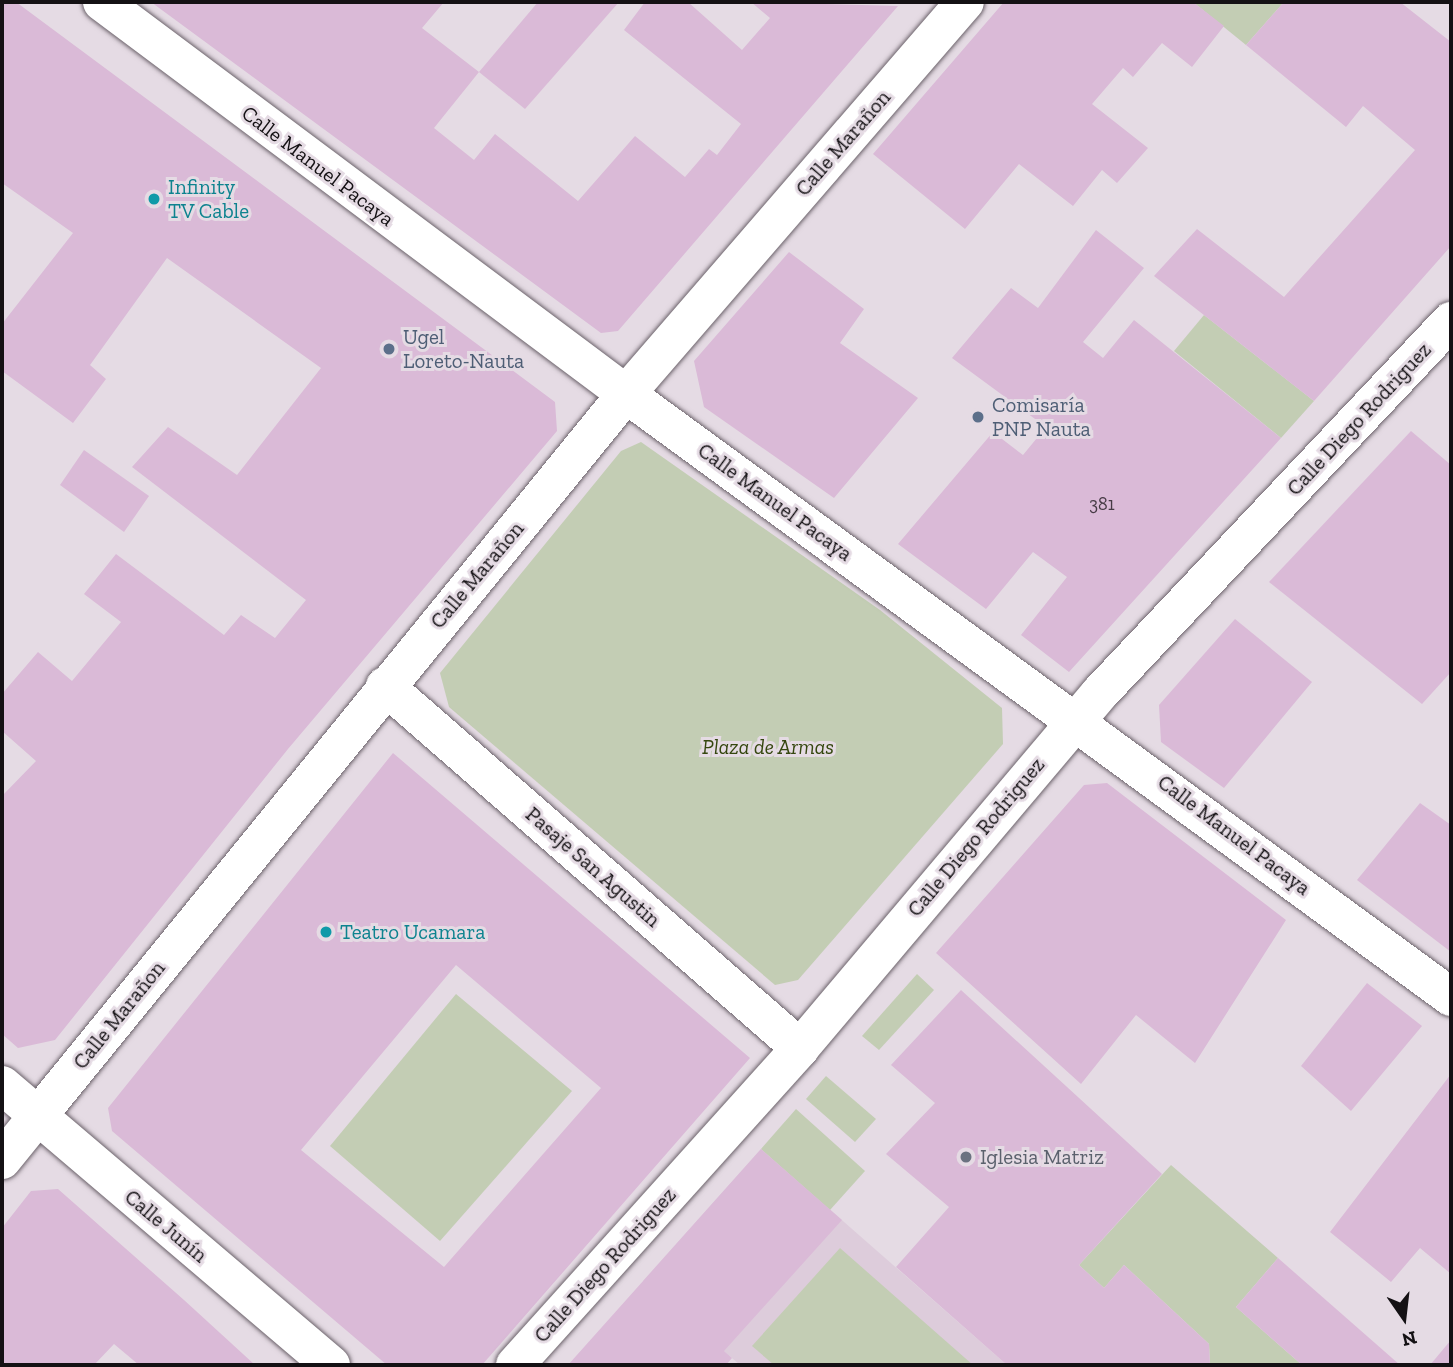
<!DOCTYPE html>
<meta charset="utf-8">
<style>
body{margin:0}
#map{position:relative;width:1453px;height:1367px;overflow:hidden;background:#e5dbe4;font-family:"Zilla Slab",serif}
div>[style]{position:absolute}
.built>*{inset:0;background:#ddccdb}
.green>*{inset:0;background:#c3cdb4}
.building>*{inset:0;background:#dabad7}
.roads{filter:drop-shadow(0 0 2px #6b626a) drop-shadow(0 0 2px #6b626a)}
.street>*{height:38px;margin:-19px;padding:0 19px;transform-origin:19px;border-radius:19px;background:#fff}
.secondary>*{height:38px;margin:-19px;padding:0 19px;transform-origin:19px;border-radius:19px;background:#fff}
.primary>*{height:38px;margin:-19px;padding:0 19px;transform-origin:19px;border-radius:19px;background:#fff}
.dots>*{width:19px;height:19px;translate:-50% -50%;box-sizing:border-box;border:4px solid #e5dbe4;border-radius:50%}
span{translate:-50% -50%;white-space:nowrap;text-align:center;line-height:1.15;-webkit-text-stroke:6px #e5dbe4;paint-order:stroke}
.number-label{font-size:18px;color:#463b45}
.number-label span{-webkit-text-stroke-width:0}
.street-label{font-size:21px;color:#141114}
.culture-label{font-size:21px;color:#0d838f}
.left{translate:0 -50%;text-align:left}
.service-label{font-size:21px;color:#4e5e75}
.park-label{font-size:21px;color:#35470f;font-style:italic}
.worship-label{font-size:21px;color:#5b616d}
.frame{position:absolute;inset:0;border:4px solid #141114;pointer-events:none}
.north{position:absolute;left:1369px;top:1283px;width:70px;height:70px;-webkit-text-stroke:5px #e5dbe4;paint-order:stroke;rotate:166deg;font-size:19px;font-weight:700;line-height:28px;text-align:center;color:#141114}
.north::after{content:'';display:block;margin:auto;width:24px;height:32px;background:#141114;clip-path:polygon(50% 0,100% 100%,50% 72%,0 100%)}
</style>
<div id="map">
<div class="built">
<div style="clip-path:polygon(761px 1149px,1007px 1365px,740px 1365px,643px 1281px)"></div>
</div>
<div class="green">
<div style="clip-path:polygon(1193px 2px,1284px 2px,1246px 45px)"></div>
<div style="clip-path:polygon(1204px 315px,1314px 401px,1281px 438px,1174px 351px)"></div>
<div style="clip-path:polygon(641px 442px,880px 610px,1002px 708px,1003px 744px,798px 980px,775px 985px,449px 707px,440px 673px,621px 451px)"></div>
<div style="clip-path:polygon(917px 974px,934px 990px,879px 1050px,862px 1036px)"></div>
<div style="clip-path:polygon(456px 994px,572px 1091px,440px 1241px,330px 1146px)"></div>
<div style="clip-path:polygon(826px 1076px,876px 1119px,855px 1142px,806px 1099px)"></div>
<div style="clip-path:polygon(796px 1109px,865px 1171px,830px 1210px,761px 1149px)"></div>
<div style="clip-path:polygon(1171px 1165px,1278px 1258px,1236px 1307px,1302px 1365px,1210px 1365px,1209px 1344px,1124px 1265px,1104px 1288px,1079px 1265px)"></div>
<div style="clip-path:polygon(840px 1248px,973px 1365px,774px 1365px,752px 1346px)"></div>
</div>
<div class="building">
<div style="clip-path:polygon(2px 2px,16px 2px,555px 402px,557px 431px,288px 749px,55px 1040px,18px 1048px,2px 1034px,2px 796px,36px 761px,2px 731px,2px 694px,38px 652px,72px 681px,121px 622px,84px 594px,116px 554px,224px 635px,241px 615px,275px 638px,306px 600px,132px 467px,168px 427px,237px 475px,321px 368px,167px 258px,90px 365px,106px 379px,73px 423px,2px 371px,2px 324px,73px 233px,2px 183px)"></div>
<div style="clip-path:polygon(151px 2px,444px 2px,422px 28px,479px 72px,434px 128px,474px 160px,495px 134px,578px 201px,635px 136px,685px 177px,709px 149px,717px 155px,741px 124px,624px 30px,645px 2px,688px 2px,742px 50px,770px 18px,751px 2px,898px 6px,618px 331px,601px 333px)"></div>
<div style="clip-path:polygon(538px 2px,619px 2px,525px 109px,479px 72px)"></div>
<div style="clip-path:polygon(1004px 2px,1193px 2px,1224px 26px,1192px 67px,1162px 43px,1133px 77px,1123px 68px,1092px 104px,1148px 148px,1117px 183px,1102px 170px,1073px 206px,1019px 164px,965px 229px,873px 154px)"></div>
<div style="clip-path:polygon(1284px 2px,1400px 2px,1451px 42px,1451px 246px,1314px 401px,1154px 276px,1197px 229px,1284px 297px,1415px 150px,1363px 106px,1346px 127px,1246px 45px)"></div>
<div style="clip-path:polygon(1096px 230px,1144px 268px,1083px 342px,1103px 358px,1134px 320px,1281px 438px,1069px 672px,1021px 635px,1067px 577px,1033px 552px,986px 609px,898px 544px,993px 432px,1023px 455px,1046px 427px,952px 358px,1011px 288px,1038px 308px)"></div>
<div style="clip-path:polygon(789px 252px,864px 309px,840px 343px,918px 398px,834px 498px,704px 407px,694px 361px)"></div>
<div style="clip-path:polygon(1411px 431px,1451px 465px,1451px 672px,1422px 704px,1269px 582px)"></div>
<div style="clip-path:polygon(84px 450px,149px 496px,124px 532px,60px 485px)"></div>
<div style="clip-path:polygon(1235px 619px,1312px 682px,1224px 788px,1161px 742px,1159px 705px)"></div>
<div style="clip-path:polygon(evenodd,393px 753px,750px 1058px,482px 1365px,387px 1365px,112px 1131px,108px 1108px,393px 753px,456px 965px,601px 1088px,444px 1267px,301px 1150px,456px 965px)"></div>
<div style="clip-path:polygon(1107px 783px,1286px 920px,1195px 1063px,1136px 1015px,1081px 1084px,936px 953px,1084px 785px)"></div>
<div style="clip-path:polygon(1420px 803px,1451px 825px,1451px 952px,1357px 880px)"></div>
<div style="clip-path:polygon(1367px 983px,1422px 1026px,1351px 1111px,1301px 1066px)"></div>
<div style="clip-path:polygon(961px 990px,1162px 1174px,1079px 1265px,1104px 1288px,1124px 1265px,1209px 1344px,1210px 1365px,1007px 1365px,896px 1267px,949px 1207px,886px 1154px,935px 1103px,891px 1065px)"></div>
<div style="clip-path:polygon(1451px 1074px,1451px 1274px,1420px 1248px,1391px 1282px,1330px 1232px)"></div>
<div style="clip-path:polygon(761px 1149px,842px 1220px,724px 1351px,732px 1358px,726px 1365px,568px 1365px)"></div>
<div style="clip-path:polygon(58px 1189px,184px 1300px,255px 1365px,139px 1365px,114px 1344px,94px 1365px,2px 1365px,2px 1228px,31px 1191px)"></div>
<div style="clip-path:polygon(1278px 1258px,1400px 1365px,1302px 1365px,1236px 1307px)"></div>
<div style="clip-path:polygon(1451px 1340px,1451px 1365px,1430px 1365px)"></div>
</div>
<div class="roads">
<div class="street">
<div style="left:626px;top:394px;width:518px;rotate:-49.15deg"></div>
<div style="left:385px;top:686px;width:551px;rotate:41.1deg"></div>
<div style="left:2px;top:1160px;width:55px;rotate:-50.9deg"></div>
<div style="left:515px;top:1365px;width:426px;rotate:-48deg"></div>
<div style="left:800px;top:1048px;width:463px;rotate:-49.8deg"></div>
<div style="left:1099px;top:694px;width:513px;rotate:-46.66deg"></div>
</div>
<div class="secondary">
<div style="left:102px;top:2px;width:654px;rotate:36.8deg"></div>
</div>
<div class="primary">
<div style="left:2px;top:1085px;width:432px;rotate:40.4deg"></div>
<div style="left:37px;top:1117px;width:933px;rotate:-50.83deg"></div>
<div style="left:626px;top:394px;width:1022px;rotate:36.16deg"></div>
</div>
</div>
<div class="dots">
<div style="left:154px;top:199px;background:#0f9aa8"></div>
<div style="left:389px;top:349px;background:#5c6f8a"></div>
<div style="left:978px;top:417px;background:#5c6f8a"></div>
<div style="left:326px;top:932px;background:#0f9aa8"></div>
<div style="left:966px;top:1157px;background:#6b7280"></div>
</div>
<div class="number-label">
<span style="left:1102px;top:504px">381</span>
</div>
<div class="street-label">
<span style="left:843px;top:143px;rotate:-49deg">Calle Marañon</span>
<span style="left:318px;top:166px;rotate:37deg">Calle Manuel Pacaya</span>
<span style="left:1359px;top:419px;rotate:-47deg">Calle Diego Rodriguez</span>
<span style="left:775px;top:502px;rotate:36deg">Calle Manuel Pacaya</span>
<span style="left:477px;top:575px;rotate:-50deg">Calle Marañon</span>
<span style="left:1234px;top:835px;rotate:37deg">Calle Manuel Pacaya</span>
<span style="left:976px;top:837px;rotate:-50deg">Calle Diego Rodriguez</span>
<span style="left:593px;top:867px;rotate:41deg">Pasaje San Agustin</span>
<span style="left:119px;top:1015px;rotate:-51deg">Calle Marañon</span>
<span style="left:166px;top:1226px;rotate:40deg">Calle Junín</span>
<span style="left:605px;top:1265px;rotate:-48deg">Calle Diego Rodriguez</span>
</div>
<div class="culture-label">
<span class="left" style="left:168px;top:199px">Infinity<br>TV Cable</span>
<span class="left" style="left:340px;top:932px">Teatro Ucamara</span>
</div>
<div class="service-label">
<span class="left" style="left:403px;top:349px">Ugel<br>Loreto-Nauta</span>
<span class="left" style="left:992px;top:417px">Comisaría<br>PNP Nauta</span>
</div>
<div class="park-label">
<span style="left:768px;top:747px">Plaza de Armas</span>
</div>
<div class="worship-label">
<span class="left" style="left:980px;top:1157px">Iglesia Matriz</span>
</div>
<div class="frame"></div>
<div class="north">N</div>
</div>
